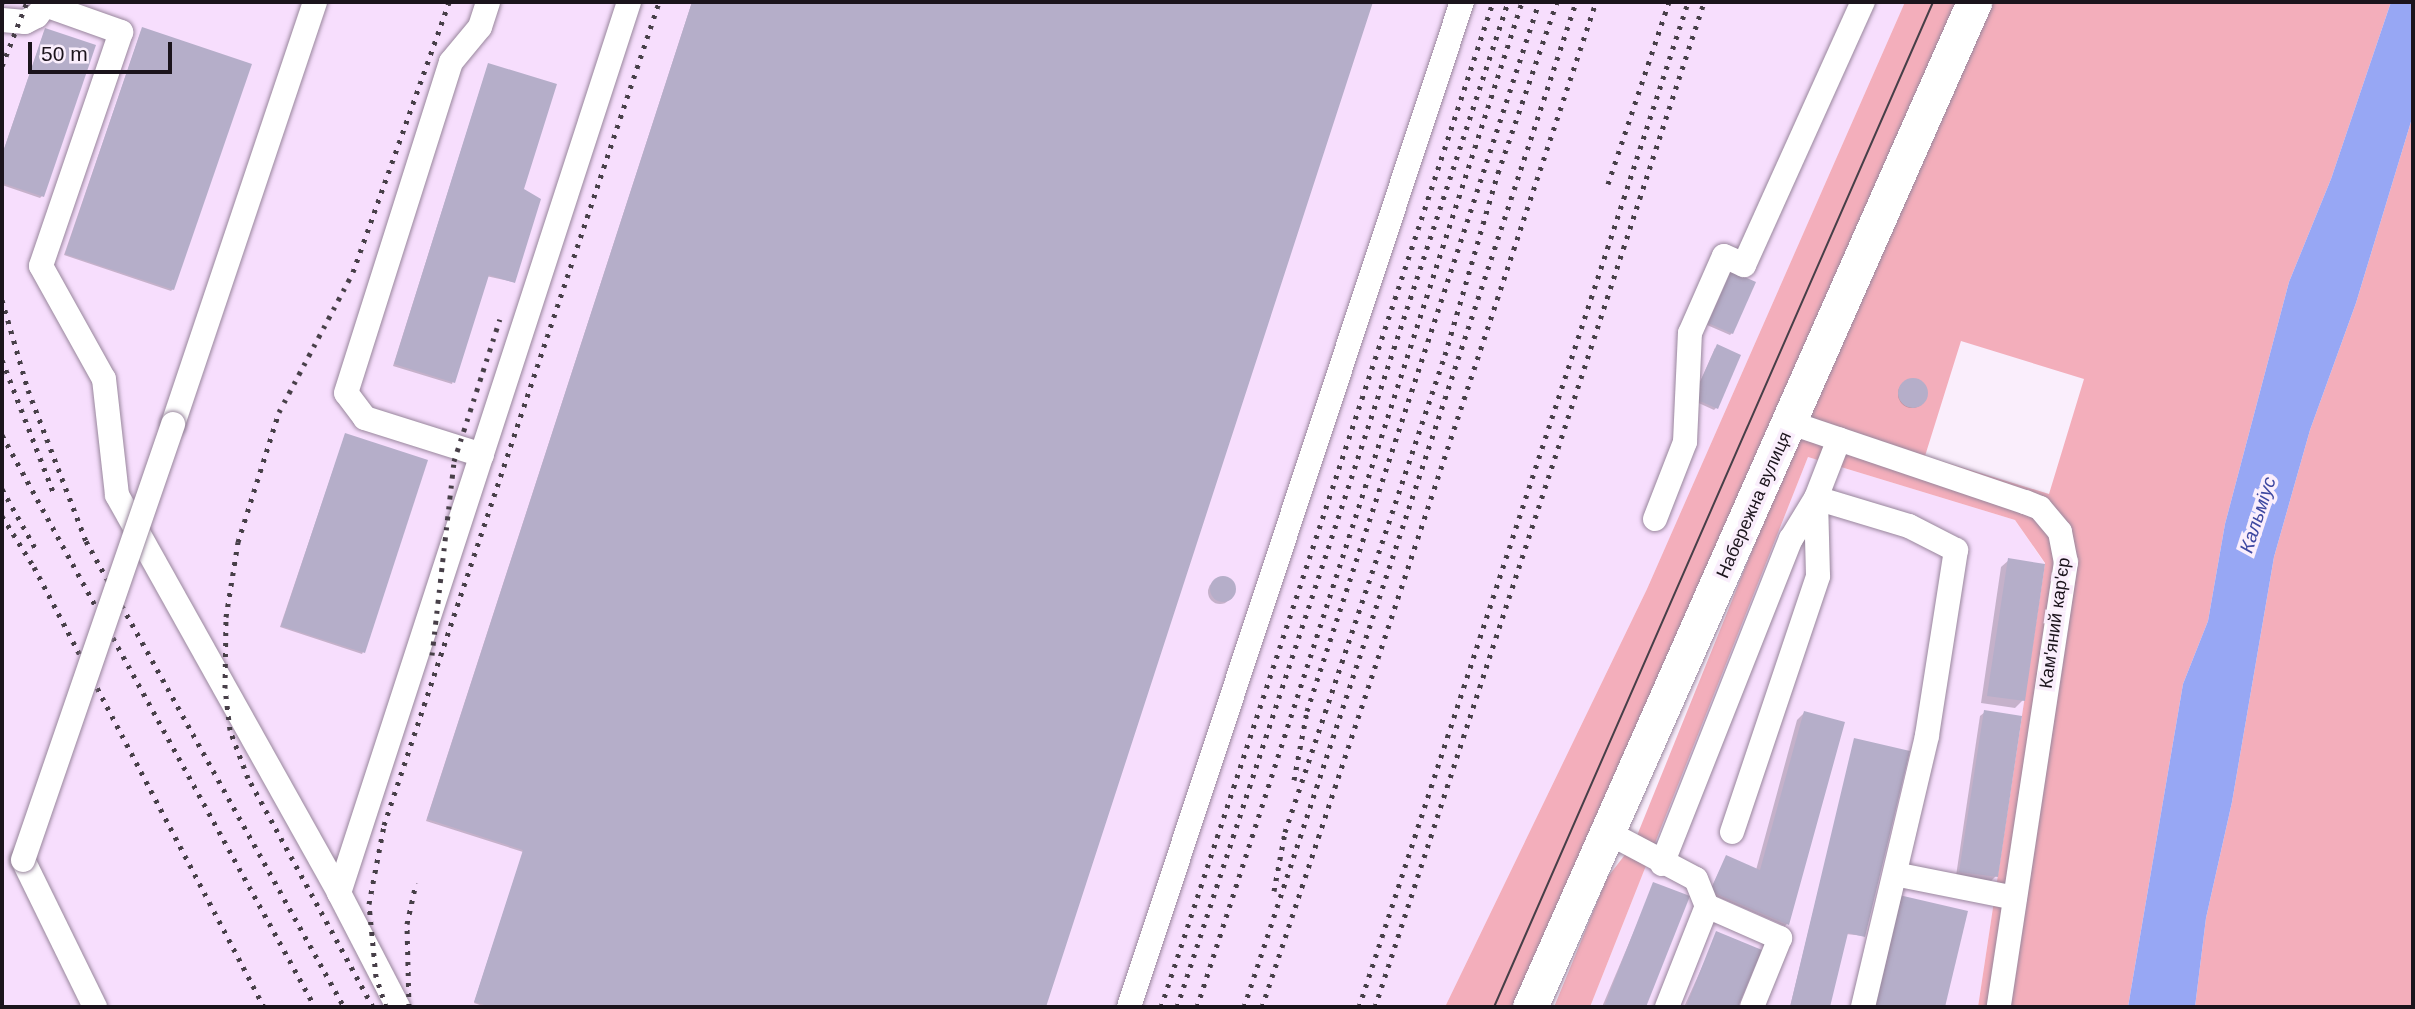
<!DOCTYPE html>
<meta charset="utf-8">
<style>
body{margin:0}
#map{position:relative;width:2415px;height:1009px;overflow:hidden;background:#faeefc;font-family:Helvetica,sans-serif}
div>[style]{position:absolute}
.built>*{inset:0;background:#f7defd}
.green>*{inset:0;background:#f3aebb}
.water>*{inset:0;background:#97a7f4}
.shadow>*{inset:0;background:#0003}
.round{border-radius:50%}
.building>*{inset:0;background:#b5aec9}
.roads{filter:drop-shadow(0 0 2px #98869c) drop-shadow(0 0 2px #98869c)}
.minor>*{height:24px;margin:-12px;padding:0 12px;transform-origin:12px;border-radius:12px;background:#fff}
.highway>*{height:35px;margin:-17.5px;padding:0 17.5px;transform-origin:17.5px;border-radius:17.5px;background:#fff}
.tram>*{height:2px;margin:-1px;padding:0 1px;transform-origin:1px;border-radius:1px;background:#473f48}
.rail>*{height:5px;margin-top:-2.5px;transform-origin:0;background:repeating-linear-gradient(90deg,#473f48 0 3.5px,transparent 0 10.5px)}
.bridges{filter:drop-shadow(0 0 2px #98869c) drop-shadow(0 0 2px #98869c)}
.minor-bridge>*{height:24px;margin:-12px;padding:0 12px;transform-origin:12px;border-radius:12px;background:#fff}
span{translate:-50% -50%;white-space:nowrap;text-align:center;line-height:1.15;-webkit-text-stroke:7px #faeefc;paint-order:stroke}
.street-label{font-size:18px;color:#1b141c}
.water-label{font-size:19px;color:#3e48a1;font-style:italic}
.frame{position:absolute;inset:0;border:4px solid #1b141c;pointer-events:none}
.scale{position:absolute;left:28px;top:42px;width:144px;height:32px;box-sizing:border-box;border:4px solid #1b141c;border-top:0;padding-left:9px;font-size:21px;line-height:24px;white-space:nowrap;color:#1b141c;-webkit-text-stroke:5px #faeefc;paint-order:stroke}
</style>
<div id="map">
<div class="built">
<div style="clip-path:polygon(2px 2px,1905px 2px,1647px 589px,1445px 1007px,2px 1007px)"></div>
<div style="clip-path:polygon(1808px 457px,2015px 520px,2045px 564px,1978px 1007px,1590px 1007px)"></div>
</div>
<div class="green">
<div style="clip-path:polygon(1905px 2px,1956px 2px,1515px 1007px,1445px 1007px,1647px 589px)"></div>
<div style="clip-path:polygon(evenodd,1992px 2px,2391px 2px,2331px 179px,2289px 282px,2225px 524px,2208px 621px,2183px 684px,2128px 1007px,1978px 1007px,2045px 563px,2015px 520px,1808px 457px,1590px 1007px,1554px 1007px,1607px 878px,1634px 843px,1802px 427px,1992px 2px,1961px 341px,2084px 379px,2049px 494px,1925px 456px,1961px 341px)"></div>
<div style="clip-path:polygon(2413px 115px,2413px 1007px,2195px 1007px,2206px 918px,2232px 802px,2274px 557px,2310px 430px,2356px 303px)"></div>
</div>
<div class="water">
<div style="clip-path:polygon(2391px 2px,2413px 2px,2413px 115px,2356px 303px,2310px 430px,2274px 557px,2232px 802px,2206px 918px,2195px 1007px,2128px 1007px,2183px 684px,2208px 621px,2225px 524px,2289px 282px,2331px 179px)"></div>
</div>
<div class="shadow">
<div style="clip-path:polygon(692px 2px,1371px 2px,1045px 1007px,486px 1007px,474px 1003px,523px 852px,426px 821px)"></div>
<div style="clip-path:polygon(141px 31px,173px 289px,171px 291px,64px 255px)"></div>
<div style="clip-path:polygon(44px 32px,42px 196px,40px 198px,2px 185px,2px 155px)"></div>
<div style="clip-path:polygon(488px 65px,522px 190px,513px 282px,486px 276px,452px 384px,393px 366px)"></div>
<div style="clip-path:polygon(1731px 273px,1732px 333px,1730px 335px,1707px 325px)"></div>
<div style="clip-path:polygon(1715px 348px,1716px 408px,1714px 410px,1692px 400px)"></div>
<div class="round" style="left:1898px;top:380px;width:28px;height:28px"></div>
<div style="clip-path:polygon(345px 435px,363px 652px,362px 654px,280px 627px)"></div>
<div style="clip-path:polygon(2009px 560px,2023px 700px,2015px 708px,1981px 703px,2001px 567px)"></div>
<div class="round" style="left:1208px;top:580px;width:24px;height:24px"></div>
<div style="clip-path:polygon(1805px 712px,1787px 924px,1785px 926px,1709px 893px,1726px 857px,1756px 870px,1797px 720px)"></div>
<div style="clip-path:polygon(1985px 712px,1996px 876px,1991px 881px,1956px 876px,1980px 716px)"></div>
<div style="clip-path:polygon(1855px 740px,1864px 936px,1846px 934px,1828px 1007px,1790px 1007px)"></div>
<div style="clip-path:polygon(1654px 884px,1688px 897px,1644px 1007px,1602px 1007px)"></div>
<div style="clip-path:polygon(1717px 934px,1760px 951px,1737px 1007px,1684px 1007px)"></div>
</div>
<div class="building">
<div style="clip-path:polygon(692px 2px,1373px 2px,1046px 1007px,492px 1007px,474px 1002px,523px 850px,427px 819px)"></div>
<div style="clip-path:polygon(142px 27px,252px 64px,174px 290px,65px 254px)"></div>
<div style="clip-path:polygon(45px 28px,96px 45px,44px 197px,2px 183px,2px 155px)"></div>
<div style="clip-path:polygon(488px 63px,557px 84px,524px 189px,541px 199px,515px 283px,489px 275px,455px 383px,394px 364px)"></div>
<div style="clip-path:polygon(1731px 271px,1756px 282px,1733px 334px,1708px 323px)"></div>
<div style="clip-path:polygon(1717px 344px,1741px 355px,1718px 409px,1693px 398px)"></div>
<div class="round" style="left:1898px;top:378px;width:30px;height:30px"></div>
<div style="clip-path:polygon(345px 433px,428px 460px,365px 653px,281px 626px)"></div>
<div style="clip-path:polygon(2008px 558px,2045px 564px,2025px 701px,1987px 696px)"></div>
<div class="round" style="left:1210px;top:576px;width:26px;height:26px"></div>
<div style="clip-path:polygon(1984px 710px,2022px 716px,1998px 877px,1959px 872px)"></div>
<div style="clip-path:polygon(1804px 711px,1845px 722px,1789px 925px,1710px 891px,1726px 855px,1760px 870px)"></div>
<div style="clip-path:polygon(1854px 738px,1910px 751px,1865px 937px,1848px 933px,1830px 1007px,1790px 1007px)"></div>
<div style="clip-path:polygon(1653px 882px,1690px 896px,1646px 1007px,1604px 1007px)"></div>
<div style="clip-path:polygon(1899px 895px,1968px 911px,1945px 1007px,1873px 1007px)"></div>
<div style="clip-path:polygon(1716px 931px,1762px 950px,1738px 1007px,1686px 1007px)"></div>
</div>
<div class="roads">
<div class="minor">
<div style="left:45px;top:5px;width:81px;rotate:19.6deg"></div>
<div style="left:121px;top:32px;width:247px;rotate:108.9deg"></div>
<div style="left:41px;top:266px;width:129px;rotate:60.9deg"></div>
<div style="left:104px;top:379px;width:117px;rotate:83.6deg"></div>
<div style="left:117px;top:495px;width:456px;rotate:60.8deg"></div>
<div style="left:339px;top:893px;width:128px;rotate:62.6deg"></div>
<div style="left:2px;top:20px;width:23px;rotate:5deg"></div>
<div style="left:25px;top:22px;width:13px;rotate:-27deg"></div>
<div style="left:37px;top:16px;width:17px;rotate:-54deg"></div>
<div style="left:1791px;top:423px;width:247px;rotate:18.7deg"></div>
<div style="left:2025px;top:502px;width:16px;rotate:22deg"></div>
<div style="left:2040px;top:508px;width:31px;rotate:50deg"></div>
<div style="left:2060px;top:532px;width:31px;rotate:79deg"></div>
<div style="left:2066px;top:562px;width:450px;rotate:98.6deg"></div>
<div style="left:173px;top:424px;width:445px;rotate:-71.4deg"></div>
<div style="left:482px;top:455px;width:123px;rotate:-162.5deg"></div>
<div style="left:365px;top:418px;width:31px;rotate:-127deg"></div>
<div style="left:346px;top:393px;width:347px;rotate:-72.4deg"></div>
<div style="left:451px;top:62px;width:45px;rotate:-50.4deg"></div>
<div style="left:480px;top:27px;width:26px;rotate:-72deg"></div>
<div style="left:1816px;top:498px;width:97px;rotate:16.8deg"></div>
<div style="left:1909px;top:526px;width:53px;rotate:27.1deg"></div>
<div style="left:1956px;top:550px;width:188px;rotate:98.9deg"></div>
<div style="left:1927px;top:736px;width:278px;rotate:103.3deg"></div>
<div style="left:1655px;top:519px;width:83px;rotate:-68.7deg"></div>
<div style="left:1685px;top:442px;width:109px;rotate:-87.4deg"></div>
<div style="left:1690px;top:333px;width:84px;rotate:-66.2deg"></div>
<div style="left:1724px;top:256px;width:22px;rotate:24deg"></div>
<div style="left:1744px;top:265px;width:289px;rotate:-65.7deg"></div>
<div style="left:1732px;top:832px;width:270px;rotate:-71.4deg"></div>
<div style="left:1818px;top:576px;width:77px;rotate:-91.5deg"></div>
<div style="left:1609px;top:833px;width:98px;rotate:27.9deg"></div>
<div style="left:1696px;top:879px;width:29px;rotate:68deg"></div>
<div style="left:1707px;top:906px;width:109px;rotate:111.6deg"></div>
<div style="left:23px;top:860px;width:164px;rotate:63.9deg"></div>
<div style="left:1662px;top:864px;width:350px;rotate:-68.4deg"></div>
<div style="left:1791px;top:539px;width:48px;rotate:-58.6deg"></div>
<div style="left:1816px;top:498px;width:63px;rotate:-68.7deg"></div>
<div style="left:1895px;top:874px;width:122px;rotate:11.3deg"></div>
<div style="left:339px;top:893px;width:937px;rotate:-71.97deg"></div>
<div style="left:1707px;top:906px;width:80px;rotate:23.7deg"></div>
<div style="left:1780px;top:938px;width:74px;rotate:112.1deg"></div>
<div style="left:1129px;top:1007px;width:1059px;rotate:-71.67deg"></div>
</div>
<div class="highway">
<div style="left:1530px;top:1007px;width:1099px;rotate:-66.16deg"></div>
</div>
</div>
<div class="tram">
<div style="left:1494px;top:1007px;width:1097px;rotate:-66.4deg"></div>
</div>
<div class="rail">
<div style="left:2px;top:3px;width:1px;rotate:-45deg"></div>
<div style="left:2px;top:66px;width:69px;rotate:-68.7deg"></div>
<div style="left:1608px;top:184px;width:192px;rotate:-71.5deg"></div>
<div style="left:2px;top:300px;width:94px;rotate:73.9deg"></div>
<div style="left:28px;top:390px;width:162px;rotate:69deg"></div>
<div style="left:86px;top:541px;width:533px;rotate:61.03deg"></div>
<div style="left:2px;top:360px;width:144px;rotate:68.8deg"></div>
<div style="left:2px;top:435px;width:652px;rotate:61.31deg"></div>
<div style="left:2px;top:489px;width:71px;rotate:60.6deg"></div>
<div style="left:2px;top:516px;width:60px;rotate:57.9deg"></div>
<div style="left:34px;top:567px;width:496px;rotate:62.4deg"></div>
<div style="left:432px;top:655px;width:195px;rotate:-83.5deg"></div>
<div style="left:454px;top:461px;width:149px;rotate:-72.1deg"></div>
<div style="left:1294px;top:780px;width:70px;rotate:-79.3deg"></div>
<div style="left:1307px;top:711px;width:746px;rotate:-71.88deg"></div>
<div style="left:1274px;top:891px;width:60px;rotate:-79.4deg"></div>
<div style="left:1285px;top:832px;width:503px;rotate:-71.46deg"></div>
<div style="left:1445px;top:355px;width:190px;rotate:-73.8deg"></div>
<div style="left:1498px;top:173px;width:181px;rotate:-71deg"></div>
<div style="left:373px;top:1007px;width:261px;rotate:-118.6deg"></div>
<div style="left:248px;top:778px;width:51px;rotate:-110.6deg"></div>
<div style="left:230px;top:730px;width:42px;rotate:-96.8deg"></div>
<div style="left:225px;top:688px;width:71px;rotate:-89.2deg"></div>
<div style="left:226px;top:617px;width:76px;rotate:-80.9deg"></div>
<div style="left:238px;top:542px;width:136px;rotate:-72.5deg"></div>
<div style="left:279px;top:412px;width:158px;rotate:-62.1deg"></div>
<div style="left:353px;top:272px;width:287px;rotate:-70.4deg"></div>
<div style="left:386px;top:1007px;width:32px;rotate:-108deg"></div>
<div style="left:376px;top:977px;width:73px;rotate:-95.5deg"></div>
<div style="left:369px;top:904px;width:80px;rotate:-79.2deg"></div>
<div style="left:384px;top:825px;width:868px;rotate:-71.52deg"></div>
<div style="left:409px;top:1007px;width:83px;rotate:-91.4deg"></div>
<div style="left:407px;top:924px;width:42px;rotate:-77.6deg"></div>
<div style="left:1161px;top:1007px;width:1058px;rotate:-71.72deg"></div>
<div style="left:1177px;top:1007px;width:1058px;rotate:-71.77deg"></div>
<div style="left:1197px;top:1007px;width:1056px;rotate:-72.08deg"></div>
<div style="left:1244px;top:1007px;width:1058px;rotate:-71.72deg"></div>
<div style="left:1262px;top:1007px;width:1059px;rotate:-71.62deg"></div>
<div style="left:1359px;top:1007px;width:1057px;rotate:-71.87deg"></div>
<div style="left:1375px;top:1007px;width:1057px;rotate:-71.87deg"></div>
</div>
<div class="bridges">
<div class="minor-bridge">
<div style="left:23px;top:860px;width:461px;rotate:-71deg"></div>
</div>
</div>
<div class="street-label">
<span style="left:1754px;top:505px;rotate:-66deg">Набережна вулиця</span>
<span style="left:2055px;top:623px;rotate:-82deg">Кам'яний кар'єр</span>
</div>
<div class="water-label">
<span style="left:2258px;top:515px;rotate:-72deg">Кальміус</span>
</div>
<div class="frame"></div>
<div class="scale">50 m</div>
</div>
